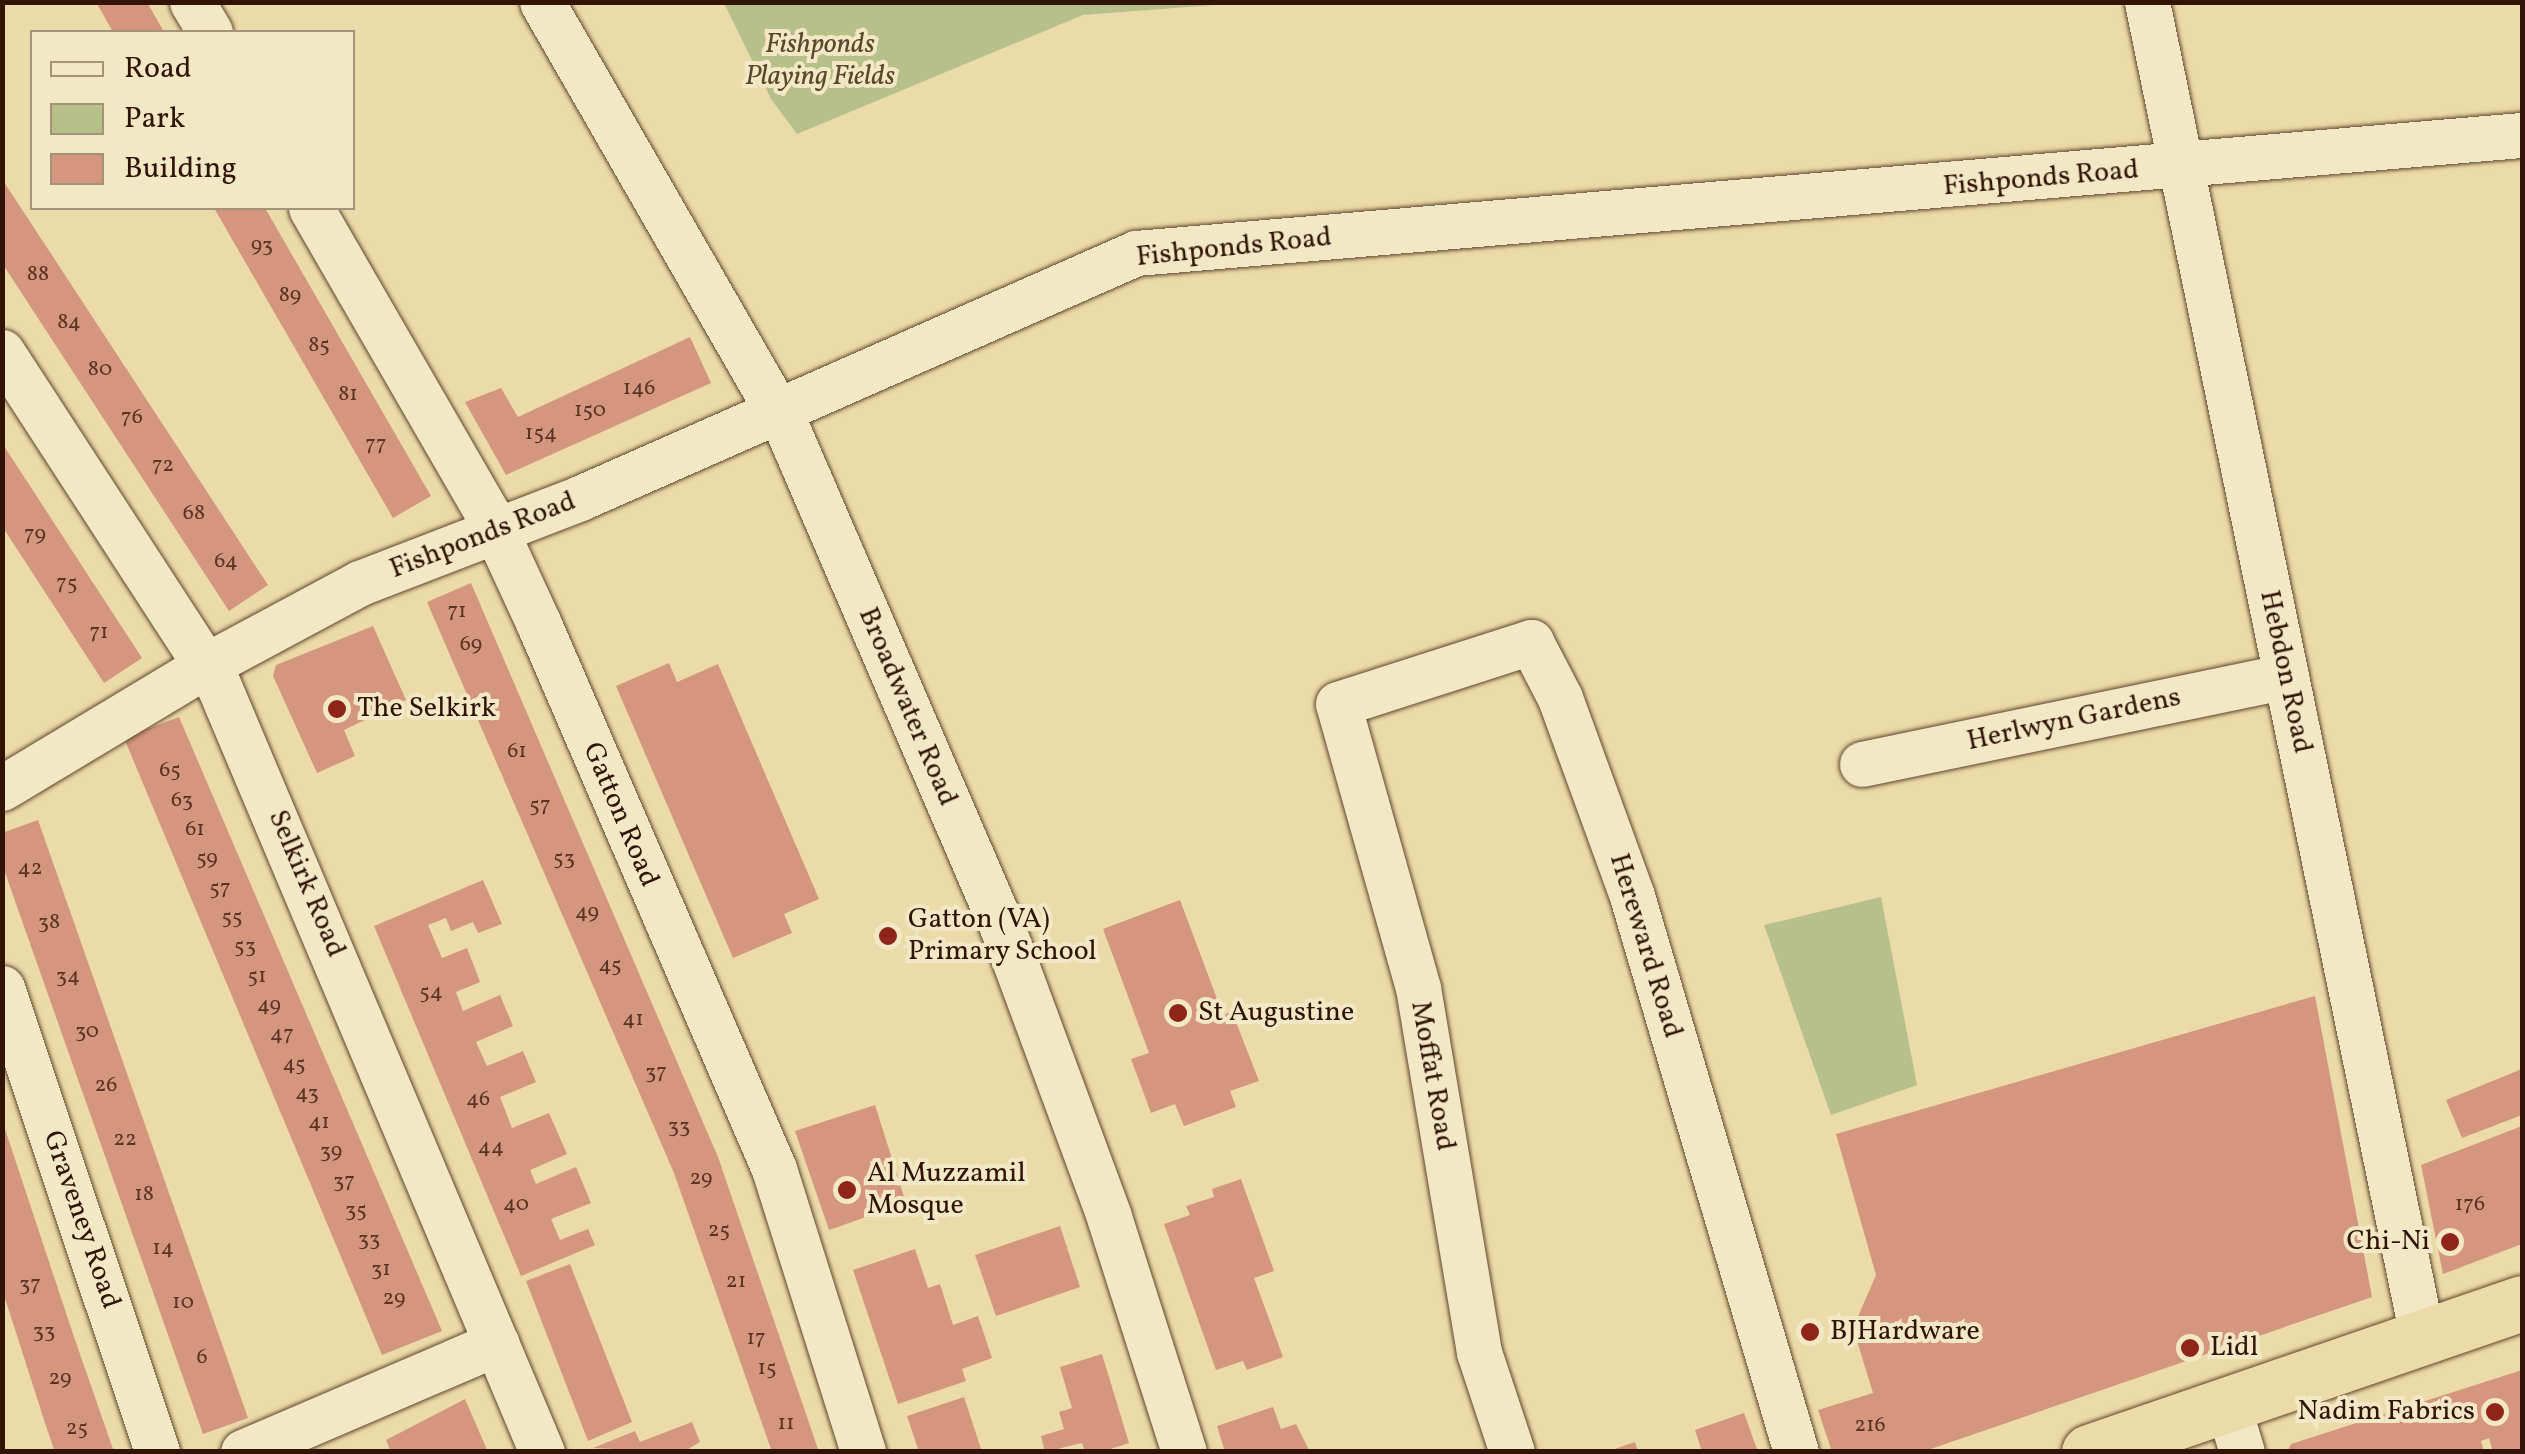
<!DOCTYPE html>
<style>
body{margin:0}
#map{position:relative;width:2525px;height:1454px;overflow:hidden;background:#ebdba8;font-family:Vollkorn,serif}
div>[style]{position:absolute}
.green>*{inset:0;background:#b6c088}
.building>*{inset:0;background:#d4967e}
.roads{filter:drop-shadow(0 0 2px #60462e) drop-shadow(0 0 2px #60462e)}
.minor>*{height:45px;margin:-22.5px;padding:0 22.5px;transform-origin:22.5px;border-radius:22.5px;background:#f2e8c6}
.highway>*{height:55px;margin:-27.5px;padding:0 27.5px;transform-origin:27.5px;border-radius:27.5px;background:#ebdba8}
.dots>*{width:28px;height:28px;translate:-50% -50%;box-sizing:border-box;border:5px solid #f2e8c6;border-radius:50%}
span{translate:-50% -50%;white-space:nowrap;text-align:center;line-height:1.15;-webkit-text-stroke:8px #f2e8c6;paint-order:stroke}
.number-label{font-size:22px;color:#5a3424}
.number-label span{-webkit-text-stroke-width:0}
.park-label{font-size:28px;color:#5a482d;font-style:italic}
.street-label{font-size:28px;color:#321406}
.poi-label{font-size:28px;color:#321406}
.left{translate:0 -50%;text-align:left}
.right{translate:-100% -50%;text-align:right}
.frame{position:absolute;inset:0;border:5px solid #321406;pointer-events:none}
.legend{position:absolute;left:30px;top:30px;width:325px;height:180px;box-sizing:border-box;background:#f2e8c6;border:2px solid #a59379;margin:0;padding:12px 18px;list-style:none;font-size:30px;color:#321406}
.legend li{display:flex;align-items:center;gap:20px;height:50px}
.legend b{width:50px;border:2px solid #a59379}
</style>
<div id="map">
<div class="green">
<div style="clip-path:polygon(724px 3px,1240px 3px,1083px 15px,797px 134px,771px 99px)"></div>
<div style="clip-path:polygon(1881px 897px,1917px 1085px,1831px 1115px,1764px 925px)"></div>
</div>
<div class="building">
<div style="clip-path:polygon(96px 2px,147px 2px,164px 32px,113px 32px)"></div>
<div style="clip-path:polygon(2px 179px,268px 585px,229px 611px,2px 263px)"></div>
<div style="clip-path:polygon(214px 208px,265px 208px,431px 496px,393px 518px)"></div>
<div style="clip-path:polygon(690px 337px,711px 383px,506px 475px,465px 402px,501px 388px,518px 417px)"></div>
<div style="clip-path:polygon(2px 443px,142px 658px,104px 683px,2px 526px)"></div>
<div style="clip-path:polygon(471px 583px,718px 1157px,819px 1452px,772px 1452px,674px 1173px,427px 602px)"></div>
<div style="clip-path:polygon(373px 626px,406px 700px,344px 730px,355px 756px,317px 773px,273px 676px,276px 665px)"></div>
<div style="clip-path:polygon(669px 663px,677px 682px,718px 664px,819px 899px,784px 914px,792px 933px,733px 958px,616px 686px)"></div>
<div style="clip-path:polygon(179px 717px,442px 1331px,382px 1355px,124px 738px)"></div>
<div style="clip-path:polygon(38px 820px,248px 1418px,203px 1434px,2px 864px,2px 833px)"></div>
<div style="clip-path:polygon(483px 880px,502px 924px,478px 933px,473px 922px,451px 931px,446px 918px,428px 925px,442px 958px,467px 948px,474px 966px,480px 982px,456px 992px,463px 1011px,500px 995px,513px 1026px,476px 1042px,487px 1066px,523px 1051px,536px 1082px,500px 1097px,512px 1128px,549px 1113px,567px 1154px,530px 1170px,536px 1184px,576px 1167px,591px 1203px,551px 1219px,560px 1240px,588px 1229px,595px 1245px,521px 1276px,374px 926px)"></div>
<div style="clip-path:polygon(1180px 900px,1223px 1015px,1232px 1012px,1259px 1081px,1230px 1091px,1236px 1107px,1184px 1126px,1175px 1104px,1151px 1113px,1131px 1059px,1149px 1053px,1103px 929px)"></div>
<div style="clip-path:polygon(2315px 996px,2372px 1297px,1922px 1452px,1832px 1452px,1818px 1410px,1873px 1393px,1853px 1328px,1876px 1275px,1836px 1134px)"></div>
<div style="clip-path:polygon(2522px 1069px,2522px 1115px,2462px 1138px,2446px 1100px)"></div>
<div style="clip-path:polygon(875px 1105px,906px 1203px,829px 1230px,795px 1131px)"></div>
<div style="clip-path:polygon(3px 1123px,73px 1334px,114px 1452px,55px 1452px,46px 1426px,2px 1289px)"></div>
<div style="clip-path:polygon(2522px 1126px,2522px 1244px,2443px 1274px,2421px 1165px)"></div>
<div style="clip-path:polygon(1241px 1179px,1274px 1271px,1254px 1278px,1283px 1357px,1247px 1370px,1243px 1361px,1216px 1370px,1164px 1224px,1190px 1215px,1186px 1206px,1214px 1197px,1212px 1189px)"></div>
<div style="clip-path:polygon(1060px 1226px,1080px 1287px,996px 1316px,975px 1255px)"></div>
<div style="clip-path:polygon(915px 1249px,928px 1288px,940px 1284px,953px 1325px,978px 1316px,992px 1358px,962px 1369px,966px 1381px,898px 1404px,853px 1270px)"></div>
<div style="clip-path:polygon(570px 1264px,632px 1422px,588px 1441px,526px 1281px)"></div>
<div style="clip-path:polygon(1102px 1354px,1129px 1443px,1101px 1452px,1085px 1452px,1082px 1443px,1045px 1452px,1041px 1436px,1064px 1429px,1059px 1412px,1072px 1408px,1060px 1367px)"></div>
<div style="clip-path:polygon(2522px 1370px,2522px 1452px,2493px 1452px,2489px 1438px,2481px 1441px,2484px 1452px,2287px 1452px,2291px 1444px)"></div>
<div style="clip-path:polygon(964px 1397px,982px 1452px,919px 1452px,907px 1416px)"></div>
<div style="clip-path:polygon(465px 1399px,488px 1452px,391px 1452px,386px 1440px)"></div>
<div style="clip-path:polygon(1273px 1407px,1281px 1429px,1296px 1424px,1310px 1452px,1225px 1452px,1217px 1426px)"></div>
<div style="clip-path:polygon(1744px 1413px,1758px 1452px,1702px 1452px,1695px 1430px)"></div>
<div style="clip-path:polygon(692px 1422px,700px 1442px,683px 1452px,593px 1448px,635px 1431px,640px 1442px)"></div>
<div style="clip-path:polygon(1635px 1442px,1638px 1452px,1609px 1452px,1609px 1451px)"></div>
</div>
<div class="roads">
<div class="minor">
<div style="left:192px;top:2px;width:35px;rotate:59deg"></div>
<div style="left:542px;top:2px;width:491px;rotate:60.1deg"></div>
<div style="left:787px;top:428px;width:543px;rotate:66.69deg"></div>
<div style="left:1002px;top:927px;width:309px;rotate:69.7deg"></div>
<div style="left:1109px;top:1217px;width:247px;rotate:72.3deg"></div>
<div style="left:2147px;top:2px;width:1367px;rotate:78.35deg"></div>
<div style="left:311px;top:208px;width:356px;rotate:60deg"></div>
<div style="left:489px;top:516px;width:117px;rotate:65.2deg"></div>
<div style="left:538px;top:622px;width:596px;rotate:66.66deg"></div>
<div style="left:774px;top:1169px;width:297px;rotate:72.5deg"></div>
<div style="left:2px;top:352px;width:396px;rotate:57deg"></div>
<div style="left:218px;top:684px;width:834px;rotate:67.13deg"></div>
<div style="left:1862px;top:764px;width:433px;rotate:-11.7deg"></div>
<div style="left:2px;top:788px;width:239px;rotate:-31deg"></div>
<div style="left:207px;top:665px;width:174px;rotate:-28.2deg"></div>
<div style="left:360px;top:583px;width:236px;rotate:-21.1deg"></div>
<div style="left:580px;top:498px;width:608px;rotate:-23.78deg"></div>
<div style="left:1136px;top:253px;width:1391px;rotate:-4.87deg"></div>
<div style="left:2px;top:988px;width:489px;rotate:71.5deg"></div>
<div style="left:2228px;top:1406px;width:48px;rotate:73.1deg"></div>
<div style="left:243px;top:1452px;width:276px;rotate:-23.2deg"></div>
<div style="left:1512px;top:1452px;width:105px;rotate:-108.3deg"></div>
<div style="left:1479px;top:1352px;width:369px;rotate:-99.5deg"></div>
<div style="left:1418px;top:988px;width:295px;rotate:-105.7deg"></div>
<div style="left:1338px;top:704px;width:203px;rotate:-17.8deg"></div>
<div style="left:1531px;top:642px;width:63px;rotate:62.6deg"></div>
<div style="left:1560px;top:698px;width:211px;rotate:70deg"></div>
<div style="left:1632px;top:896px;width:580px;rotate:73.57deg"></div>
</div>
<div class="highway">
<div style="left:2089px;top:1452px;width:458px;rotate:-19deg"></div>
</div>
</div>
<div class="dots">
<div style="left:337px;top:709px;background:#8f2418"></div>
<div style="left:888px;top:936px;background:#8f2418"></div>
<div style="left:1178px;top:1013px;background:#8f2418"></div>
<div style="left:847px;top:1190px;background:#8f2418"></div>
<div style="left:2450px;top:1242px;background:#8f2418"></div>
<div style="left:1810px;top:1332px;background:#8f2418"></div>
<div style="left:2190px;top:1348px;background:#8f2418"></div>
<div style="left:2495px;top:1412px;background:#8f2418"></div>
</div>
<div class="number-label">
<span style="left:262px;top:246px">93</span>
<span style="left:38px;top:275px">88</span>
<span style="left:290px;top:296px">89</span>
<span style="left:69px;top:323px">84</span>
<span style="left:319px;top:346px">85</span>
<span style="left:100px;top:370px">80</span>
<span style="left:639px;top:389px">146</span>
<span style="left:348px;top:395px">81</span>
<span style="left:590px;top:411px">150</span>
<span style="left:132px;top:418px">76</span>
<span style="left:541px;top:434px">154</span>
<span style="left:376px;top:445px">77</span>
<span style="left:163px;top:466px">72</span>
<span style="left:194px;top:514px">68</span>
<span style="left:35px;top:535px">79</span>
<span style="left:226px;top:562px">64</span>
<span style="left:67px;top:584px">75</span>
<span style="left:457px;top:612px">71</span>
<span style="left:99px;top:633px">71</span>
<span style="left:471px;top:645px">69</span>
<span style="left:517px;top:752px">61</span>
<span style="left:170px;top:771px">65</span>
<span style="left:182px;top:801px">63</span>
<span style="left:540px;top:806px">57</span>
<span style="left:195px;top:830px">61</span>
<span style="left:207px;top:859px">59</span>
<span style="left:564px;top:859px">53</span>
<span style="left:30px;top:869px">42</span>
<span style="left:220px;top:889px">57</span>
<span style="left:587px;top:913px">49</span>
<span style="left:232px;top:918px">55</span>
<span style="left:49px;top:923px">38</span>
<span style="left:245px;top:947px">53</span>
<span style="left:610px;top:966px">45</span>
<span style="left:68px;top:977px">34</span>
<span style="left:257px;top:977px">51</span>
<span style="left:431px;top:993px">54</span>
<span style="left:269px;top:1006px">49</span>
<span style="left:633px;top:1020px">41</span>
<span style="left:87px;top:1032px">30</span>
<span style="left:282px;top:1035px">47</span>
<span style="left:294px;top:1065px">45</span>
<span style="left:656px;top:1073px">37</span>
<span style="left:106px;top:1086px">26</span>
<span style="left:307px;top:1094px">43</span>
<span style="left:478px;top:1100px">46</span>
<span style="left:319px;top:1123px">41</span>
<span style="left:679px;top:1127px">33</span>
<span style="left:125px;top:1140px">22</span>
<span style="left:491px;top:1148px">44</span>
<span style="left:331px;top:1152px">39</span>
<span style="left:701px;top:1179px">29</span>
<span style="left:344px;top:1182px">37</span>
<span style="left:144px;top:1195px">18</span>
<span style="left:516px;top:1205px">40</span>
<span style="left:2470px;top:1205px">176</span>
<span style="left:356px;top:1211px">35</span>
<span style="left:719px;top:1231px">25</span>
<span style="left:369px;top:1240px">33</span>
<span style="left:163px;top:1249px">14</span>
<span style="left:381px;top:1270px">31</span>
<span style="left:736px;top:1282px">21</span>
<span style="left:30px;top:1285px">37</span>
<span style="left:394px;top:1299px">29</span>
<span style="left:183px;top:1303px">10</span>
<span style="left:44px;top:1332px">33</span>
<span style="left:756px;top:1339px">17</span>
<span style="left:202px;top:1358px">6</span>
<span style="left:767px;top:1369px">15</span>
<span style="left:60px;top:1379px">29</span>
<span style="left:786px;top:1424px">11</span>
<span style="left:1870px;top:1426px">216</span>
<span style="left:77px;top:1429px">25</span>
</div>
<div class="park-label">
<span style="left:820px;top:61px">Fishponds<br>Playing Fields</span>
</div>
<div class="street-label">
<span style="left:2041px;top:179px;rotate:-5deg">Fishponds Road</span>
<span style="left:1234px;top:248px;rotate:-6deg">Fishponds Road</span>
<span style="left:483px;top:536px;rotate:-21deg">Fishponds Road</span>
<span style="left:2285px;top:672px;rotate:78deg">Hebdon Road</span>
<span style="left:907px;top:707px;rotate:67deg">Broadwater Road</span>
<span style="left:2074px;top:720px;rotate:-12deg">Herlwyn Gardens</span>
<span style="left:620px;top:815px;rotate:67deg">Gatton Road</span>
<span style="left:306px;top:884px;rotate:67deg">Selkirk Road</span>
<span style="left:1645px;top:946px;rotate:73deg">Hereward Road</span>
<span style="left:1432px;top:1076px;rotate:80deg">Moffat Road</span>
<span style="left:81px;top:1220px;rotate:71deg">Graveney Road</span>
</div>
<div class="poi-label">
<span class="left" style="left:357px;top:709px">The Selkirk</span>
<span class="left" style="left:908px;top:936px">Gatton (VA)<br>Primary School</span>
<span class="left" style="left:1198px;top:1013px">St Augustine</span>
<span class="left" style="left:867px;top:1190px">Al Muzzamil<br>Mosque</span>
<span class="right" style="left:2430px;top:1242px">Chi-Ni</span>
<span class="left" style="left:1830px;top:1332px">BJHardware</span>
<span class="left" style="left:2210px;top:1348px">Lidl</span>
<span class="right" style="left:2475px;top:1412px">Nadim Fabrics</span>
</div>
<div class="frame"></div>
<ul class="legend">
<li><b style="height:12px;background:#f2e8c6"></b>Road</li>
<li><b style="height:28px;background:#b6c088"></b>Park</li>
<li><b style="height:28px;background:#d4967e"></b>Building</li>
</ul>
</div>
